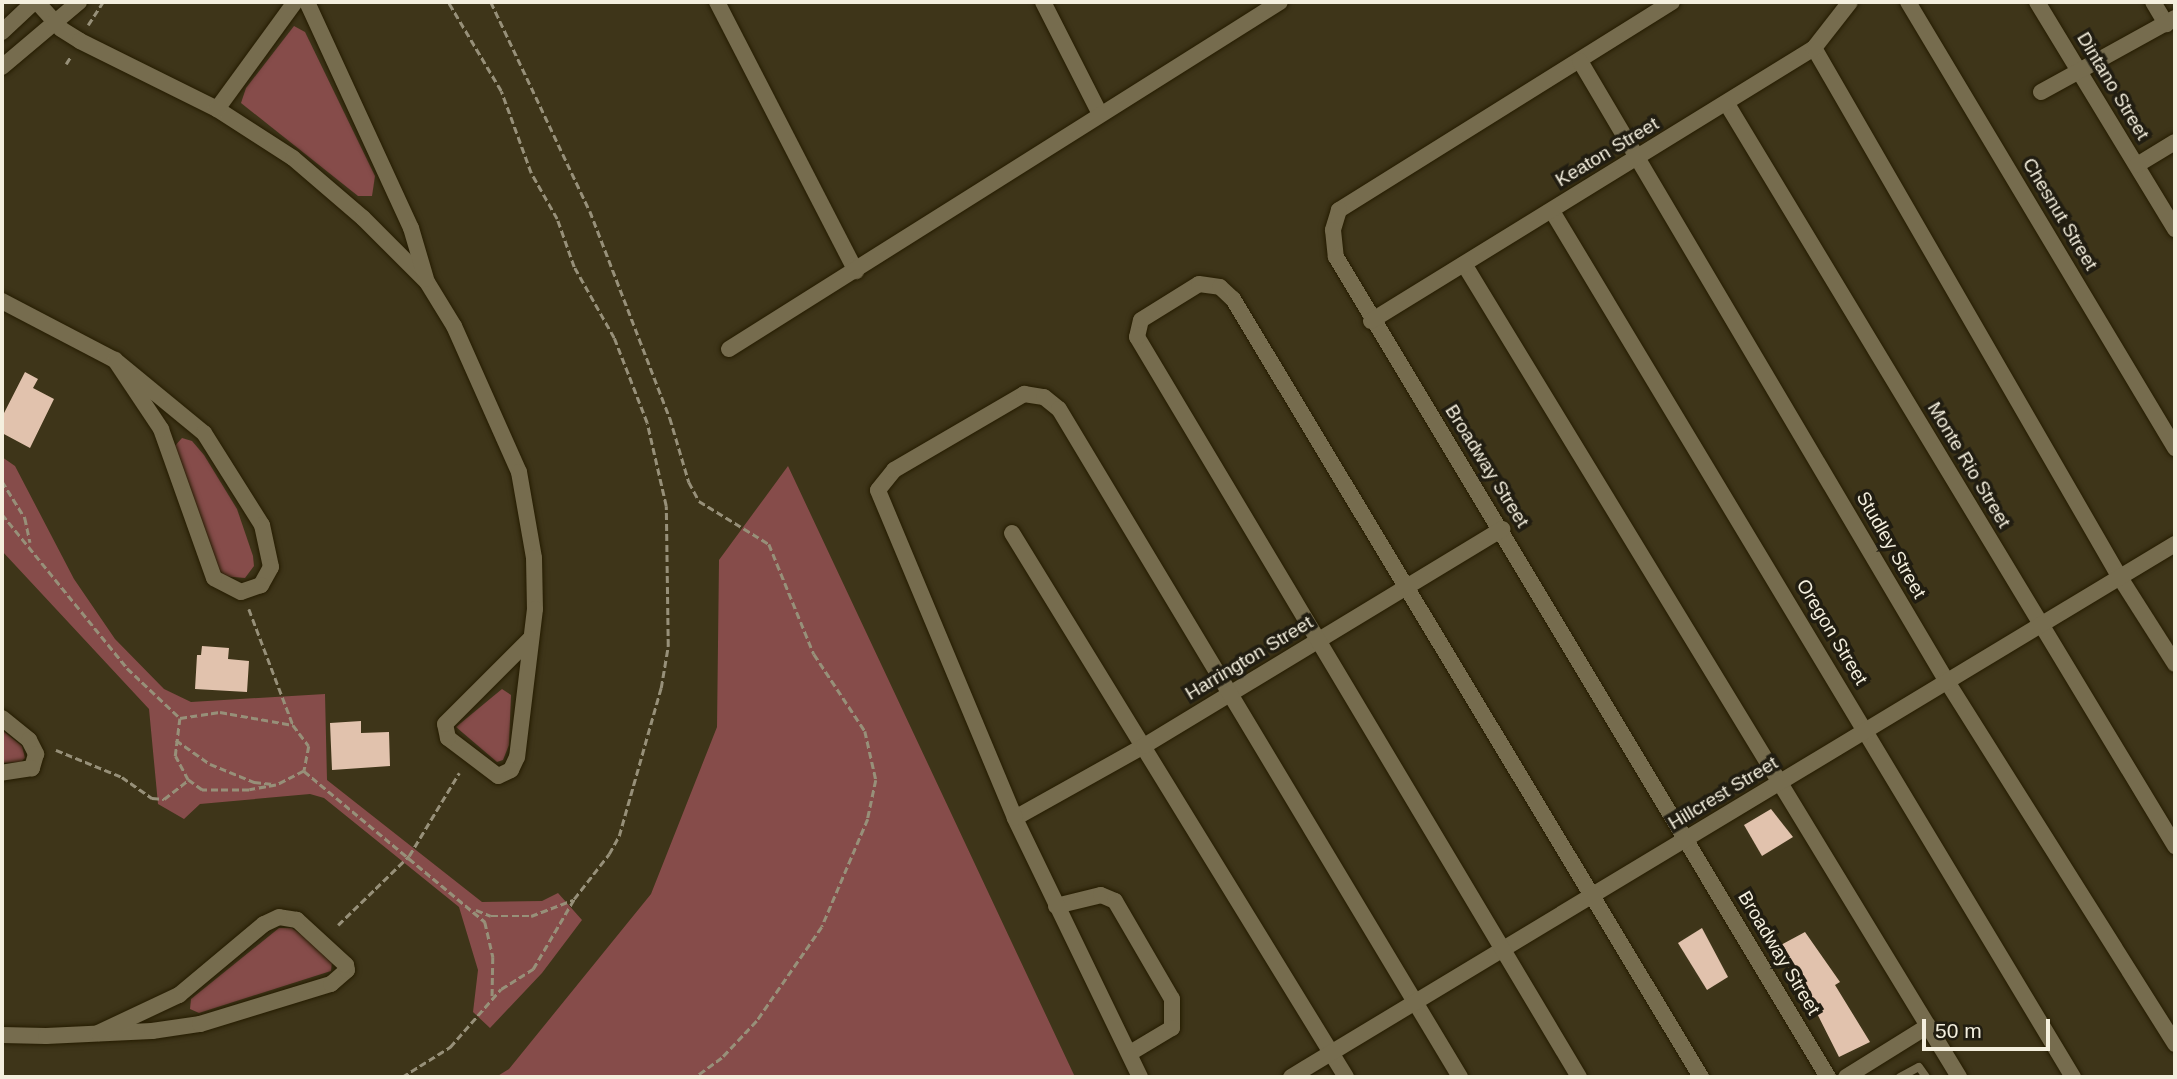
<!DOCTYPE html>
<style>
body{margin:0}
#map{position:relative;width:2177px;height:1079px;overflow:hidden;background:#3e3519;font-family:Arial,sans-serif}
div>[style]{position:absolute}
.green>*{inset:0;background:#864c4a}
.building>*{inset:0;background:#e1c2ad}
.path>*{height:2.5px;margin-top:-1.25px;transform-origin:0;background:repeating-linear-gradient(90deg,#979079 0 7px,transparent 0 10.5px)}
.roads{filter:drop-shadow(0 0 2px #251c01) drop-shadow(0 0 2px #251c01)}
.service>*{height:8px;margin:-4px;padding:0 4px;transform-origin:4px;border-radius:4px;background:#766c4e}
.minor>*{height:16px;margin:-8px;padding:0 8px;transform-origin:8px;border-radius:8px;background:#766c4e}
span{translate:-50% -50%;white-space:nowrap;text-align:center;line-height:1.15;-webkit-text-stroke:7px #211d11;paint-order:stroke}
.street-label{font-size:19px;color:#f4efde}
.frame{position:absolute;inset:0;border:4px solid #f4efde;pointer-events:none}
.scale{position:absolute;left:1922px;top:1019px;width:128px;height:32px;box-sizing:border-box;border:4px solid #f4efde;border-top:0;padding-left:9px;font-size:21px;line-height:24px;white-space:nowrap;color:#f4efde;-webkit-text-stroke:5px #211d11;paint-order:stroke}
</style>
<div id="map">
<div class="green">
<div style="clip-path:polygon(294px 26px,305px 32px,375px 176px,372px 196px,358px 196px,241px 103px,246px 88px)"></div>
<div style="clip-path:polygon(182px 438px,192px 441px,204px 455px,237px 509px,253px 556px,254px 566px,245px 578px,221px 576px,173px 448px)"></div>
<div style="clip-path:polygon(2px 457px,15px 466px,74px 579px,115px 639px,164px 689px,191px 702px,325px 694px,327px 780px,482px 902px,542px 901px,558px 893px,582px 920px,542px 973px,490px 1028px,473px 1012px,478px 970px,459px 907px,324px 798px,310px 794px,200px 804px,184px 819px,158px 804px,149px 709px,2px 551px)"></div>
<div style="clip-path:polygon(788px 466px,1075px 1077px,496px 1077px,509px 1069px,651px 894px,717px 727px,719px 560px)"></div>
<div style="clip-path:polygon(502px 689px,511px 695px,509px 745px,503px 760px,497px 762px,456px 727px)"></div>
<div style="clip-path:polygon(2px 730px,22px 746px,25px 758px,21px 762px,2px 763px)"></div>
<div style="clip-path:polygon(279px 928px,292px 928px,314px 944px,332px 962px,331px 971px,199px 1013px,190px 1009px,191px 999px)"></div>
</div>
<div class="building">
<div style="clip-path:polygon(25px 372px,38px 379px,33px 388px,54px 399px,30px 448px,2px 433px,2px 417px)"></div>
<div style="clip-path:polygon(202px 646px,229px 648px,228px 659px,249px 661px,247px 692px,195px 689px,197px 655px,201px 655px)"></div>
<div style="clip-path:polygon(361px 721px,361px 733px,389px 732px,390px 766px,332px 770px,330px 723px)"></div>
<div style="clip-path:polygon(1771px 809px,1793px 837px,1762px 856px,1744px 825px)"></div>
<div style="clip-path:polygon(1702px 928px,1728px 977px,1707px 990px,1678px 943px)"></div>
<div style="clip-path:polygon(1805px 932px,1840px 982px,1835px 985px,1870px 1042px,1839px 1057px,1798px 976px,1777px 947px)"></div>
</div>
<div class="path">
<div style="left:491px;top:2px;width:231px;rotate:64.7deg"></div>
<div style="left:590px;top:211px;width:222px;rotate:68.9deg"></div>
<div style="left:670px;top:418px;width:67px;rotate:73.5deg"></div>
<div style="left:689px;top:482px;width:21px;rotate:62deg"></div>
<div style="left:699px;top:501px;width:82px;rotate:31.6deg"></div>
<div style="left:769px;top:544px;width:119px;rotate:67.8deg"></div>
<div style="left:814px;top:654px;width:92px;rotate:56.5deg"></div>
<div style="left:865px;top:731px;width:50px;rotate:77.3deg"></div>
<div style="left:876px;top:780px;width:40px;rotate:102deg"></div>
<div style="left:868px;top:819px;width:117px;rotate:113.1deg"></div>
<div style="left:822px;top:927px;width:114px;rotate:124.7deg"></div>
<div style="left:757px;top:1021px;width:51px;rotate:133.4deg"></div>
<div style="left:722px;top:1058px;width:32px;rotate:144deg"></div>
<div style="left:88px;top:25px;width:27px;rotate:-57deg"></div>
<div style="left:66px;top:64px;width:9px;rotate:-58deg"></div>
<div style="left:2px;top:481px;width:44px;rotate:58.1deg"></div>
<div style="left:25px;top:518px;width:25px;rotate:78deg"></div>
<div style="left:2px;top:514px;width:198px;rotate:50.9deg"></div>
<div style="left:127px;top:668px;width:73px;rotate:43.3deg"></div>
<div style="left:249px;top:609px;width:124px;rotate:69.2deg"></div>
<div style="left:220px;top:712px;width:74px;rotate:10.1deg"></div>
<div style="left:293px;top:725px;width:26px;rotate:53deg"></div>
<div style="left:309px;top:746px;width:25px;rotate:101deg"></div>
<div style="left:304px;top:771px;width:31px;rotate:153deg"></div>
<div style="left:276px;top:785px;width:27px;rotate:170deg"></div>
<div style="left:249px;top:790px;width:47px;rotate:180deg"></div>
<div style="left:202px;top:790px;width:17px;rotate:-144deg"></div>
<div style="left:188px;top:780px;width:27px;rotate:-118deg"></div>
<div style="left:175px;top:756px;width:38px;rotate:-83deg"></div>
<div style="left:180px;top:718px;width:40px;rotate:-8.5deg"></div>
<div style="left:176px;top:740px;width:42px;rotate:35.2deg"></div>
<div style="left:210px;top:764px;width:48px;rotate:22.2deg"></div>
<div style="left:254px;top:782px;width:19px;rotate:6deg"></div>
<div style="left:56px;top:750px;width:71px;rotate:22.2deg"></div>
<div style="left:122px;top:777px;width:37px;rotate:35deg"></div>
<div style="left:152px;top:798px;width:12px;rotate:5deg"></div>
<div style="left:164px;top:799px;width:31px;rotate:-38deg"></div>
<div style="left:304px;top:771px;width:236px;rotate:39.8deg"></div>
<div style="left:485px;top:922px;width:36px;rotate:77deg"></div>
<div style="left:493px;top:957px;width:39px;rotate:91deg"></div>
<div style="left:476px;top:910px;width:16px;rotate:22deg"></div>
<div style="left:491px;top:916px;width:40px"></div>
<div style="left:531px;top:916px;width:45px;rotate:-20.9deg"></div>
<div style="left:338px;top:925px;width:99px;rotate:-44.2deg"></div>
<div style="left:409px;top:856px;width:97px;rotate:-58.9deg"></div>
<div style="left:402px;top:1077px;width:57px;rotate:-32deg"></div>
<div style="left:450px;top:1047px;width:77px;rotate:-48.7deg"></div>
<div style="left:501px;top:989px;width:38px;rotate:-32deg"></div>
<div style="left:533px;top:969px;width:81px;rotate:-59.6deg"></div>
<div style="left:574px;top:899px;width:57px;rotate:-52.1deg"></div>
<div style="left:609px;top:854px;width:21px;rotate:-61deg"></div>
<div style="left:619px;top:836px;width:154px;rotate:-74.2deg"></div>
<div style="left:661px;top:688px;width:43px;rotate:-80.5deg"></div>
<div style="left:668px;top:646px;width:140px;rotate:-90.8deg"></div>
<div style="left:666px;top:506px;width:85px;rotate:-102.9deg"></div>
<div style="left:647px;top:423px;width:91px;rotate:-111.2deg"></div>
<div style="left:614px;top:338px;width:81px;rotate:-119.4deg"></div>
<div style="left:574px;top:267px;width:51px;rotate:-109.5deg"></div>
<div style="left:557px;top:219px;width:53px;rotate:-119.5deg"></div>
<div style="left:531px;top:173px;width:87px;rotate:-110.1deg"></div>
<div style="left:501px;top:91px;width:104px;rotate:-120.8deg"></div>
</div>
<div class="roads">
<div class="service">
<div style="left:1900px;top:1077px;width:21px;rotate:-28deg"></div>
<div style="left:1919px;top:1067px;width:12px;rotate:55deg"></div>
</div>
<div class="minor">
<div style="left:37px;top:2px;width:36px;rotate:48deg"></div>
<div style="left:61px;top:29px;width:22px;rotate:32deg"></div>
<div style="left:80px;top:41px;width:153px;rotate:26.4deg"></div>
<div style="left:217px;top:109px;width:90px;rotate:32.8deg"></div>
<div style="left:293px;top:158px;width:92px;rotate:40.6deg"></div>
<div style="left:363px;top:218px;width:91px;rotate:45deg"></div>
<div style="left:427px;top:282px;width:52px;rotate:58.5deg"></div>
<div style="left:454px;top:326px;width:160px;rotate:66deg"></div>
<div style="left:519px;top:472px;width:87px;rotate:80.1deg"></div>
<div style="left:534px;top:558px;width:51px;rotate:88.9deg"></div>
<div style="left:535px;top:609px;width:149px;rotate:96.9deg"></div>
<div style="left:517px;top:757px;width:14px;rotate:115deg"></div>
<div style="left:511px;top:770px;width:14px;rotate:155deg"></div>
<div style="left:498px;top:776px;width:63px;rotate:-142.8deg"></div>
<div style="left:448px;top:738px;width:14px;rotate:-102deg"></div>
<div style="left:445px;top:724px;width:120px;rotate:-45deg"></div>
<div style="left:307px;top:2px;width:249px;rotate:65.3deg"></div>
<div style="left:411px;top:228px;width:53px;rotate:73.6deg"></div>
<div style="left:717px;top:2px;width:303px;rotate:62.7deg"></div>
<div style="left:1043px;top:2px;width:126px;rotate:63deg"></div>
<div style="left:1672px;top:2px;width:393px;rotate:148deg"></div>
<div style="left:1339px;top:210px;width:21px;rotate:107deg"></div>
<div style="left:1333px;top:230px;width:27px;rotate:84deg"></div>
<div style="left:1336px;top:257px;width:956px;rotate:59.04deg"></div>
<div style="left:1908px;top:2px;width:520px;rotate:59.09deg"></div>
<div style="left:2037px;top:2px;width:266px;rotate:58.7deg"></div>
<div style="left:2153px;top:2px;width:26px;rotate:59deg"></div>
<div style="left:2px;top:32px;width:44px;rotate:-43.2deg"></div>
<div style="left:1814px;top:48px;width:610px;rotate:59.99deg"></div>
<div style="left:2119px;top:576px;width:104px;rotate:57.5deg"></div>
<div style="left:1580px;top:61px;width:719px;rotate:59.41deg"></div>
<div style="left:1946px;top:680px;width:430px;rotate:57.8deg"></div>
<div style="left:2px;top:67px;width:101px;rotate:-40.2deg"></div>
<div style="left:2041px;top:92px;width:153px;rotate:-28.9deg"></div>
<div style="left:1727px;top:104px;width:867px;rotate:58.88deg"></div>
<div style="left:217px;top:109px;width:132px;rotate:-53.9deg"></div>
<div style="left:2137px;top:165px;width:44px;rotate:-31.2deg"></div>
<div style="left:1552px;top:211px;width:1011px;rotate:58.97deg"></div>
<div style="left:1464px;top:264px;width:952px;rotate:58.66deg"></div>
<div style="left:2px;top:301px;width:127px;rotate:27.6deg"></div>
<div style="left:115px;top:360px;width:115px;rotate:39.4deg"></div>
<div style="left:204px;top:433px;width:109px;rotate:57.8deg"></div>
<div style="left:262px;top:525px;width:43px;rotate:77.9deg"></div>
<div style="left:271px;top:567px;width:21px;rotate:119deg"></div>
<div style="left:261px;top:585px;width:21px;rotate:161deg"></div>
<div style="left:241px;top:592px;width:30px;rotate:-153deg"></div>
<div style="left:214px;top:578px;width:158px;rotate:-109.6deg"></div>
<div style="left:161px;top:429px;width:83px;rotate:-123.7deg"></div>
<div style="left:1371px;top:321px;width:520px;rotate:-31.64deg"></div>
<div style="left:1814px;top:48px;width:58px;rotate:-52deg"></div>
<div style="left:729px;top:349px;width:651px;rotate:-32.2deg"></div>
<div style="left:1012px;top:533px;width:638px;rotate:58.45deg"></div>
<div style="left:2px;top:718px;width:35px;rotate:39deg"></div>
<div style="left:29px;top:740px;width:16px;rotate:63deg"></div>
<div style="left:36px;top:754px;width:15px;rotate:106deg"></div>
<div style="left:32px;top:768px;width:30px;rotate:171deg"></div>
<div style="left:1015px;top:818px;width:148px;rotate:-29.2deg"></div>
<div style="left:1144px;top:746px;width:419px;rotate:-31.2deg"></div>
<div style="left:1056px;top:906px;width:46px;rotate:-13.7deg"></div>
<div style="left:1101px;top:895px;width:15px;rotate:23deg"></div>
<div style="left:1115px;top:901px;width:113px;rotate:59.8deg"></div>
<div style="left:1172px;top:999px;width:29px;rotate:90deg"></div>
<div style="left:1172px;top:1028px;width:49px;rotate:149.2deg"></div>
<div style="left:2px;top:1035px;width:44px;rotate:1.3deg"></div>
<div style="left:46px;top:1036px;width:106px;rotate:-2.7deg"></div>
<div style="left:152px;top:1031px;width:49px;rotate:-8.3deg"></div>
<div style="left:200px;top:1024px;width:137px;rotate:-17deg"></div>
<div style="left:331px;top:984px;width:21px;rotate:-41deg"></div>
<div style="left:347px;top:970px;width:5px;rotate:-101deg"></div>
<div style="left:346px;top:965px;width:67px;rotate:-137.4deg"></div>
<div style="left:297px;top:920px;width:18px;rotate:-171deg"></div>
<div style="left:279px;top:917px;width:17px;rotate:155deg"></div>
<div style="left:264px;top:924px;width:111px;rotate:140.1deg"></div>
<div style="left:179px;top:995px;width:89px;rotate:154.9deg"></div>
<div style="left:1140px;top:1077px;width:288px;rotate:-115.8deg"></div>
<div style="left:1015px;top:818px;width:355px;rotate:-112.7deg"></div>
<div style="left:878px;top:490px;width:26px;rotate:-51deg"></div>
<div style="left:894px;top:470px;width:151px;rotate:-30.3deg"></div>
<div style="left:1024px;top:394px;width:20px;rotate:9deg"></div>
<div style="left:1044px;top:397px;width:19px;rotate:39deg"></div>
<div style="left:1059px;top:409px;width:779px;rotate:59.02deg"></div>
<div style="left:1291px;top:1077px;width:1032px;rotate:-31.09deg"></div>
<div style="left:1579px;top:1077px;width:862px;rotate:-120.85deg"></div>
<div style="left:1137px;top:337px;width:17px;rotate:-77deg"></div>
<div style="left:1141px;top:320px;width:68px;rotate:-31.8deg"></div>
<div style="left:1199px;top:284px;width:21px;rotate:8deg"></div>
<div style="left:1220px;top:287px;width:18px;rotate:43deg"></div>
<div style="left:1233px;top:299px;width:908px;rotate:58.97deg"></div>
<div style="left:1846px;top:1077px;width:97px;rotate:-31.9deg"></div>
</div>
</div>
<div class="street-label">
<span style="left:2113px;top:86px;rotate:59deg">Dintano Street</span>
<span style="left:1607px;top:152px;rotate:-31deg">Keaton Street</span>
<span style="left:2060px;top:214px;rotate:59deg">Chesnut Street</span>
<span style="left:1969px;top:465px;rotate:59deg">Monte Rio Street</span>
<span style="left:1487px;top:466px;rotate:58deg">Broadway Street</span>
<span style="left:1891px;top:545px;rotate:60deg">Studley Street</span>
<span style="left:1832px;top:632px;rotate:59deg">Oregon Street</span>
<span style="left:1249px;top:658px;rotate:-31deg">Harrington Street</span>
<span style="left:1723px;top:793px;rotate:-31deg">Hillcrest Street</span>
<span style="left:1779px;top:953px;rotate:59deg">Broadway Street</span>
</div>
<div class="frame"></div>
<div class="scale">50 m</div>
</div>
